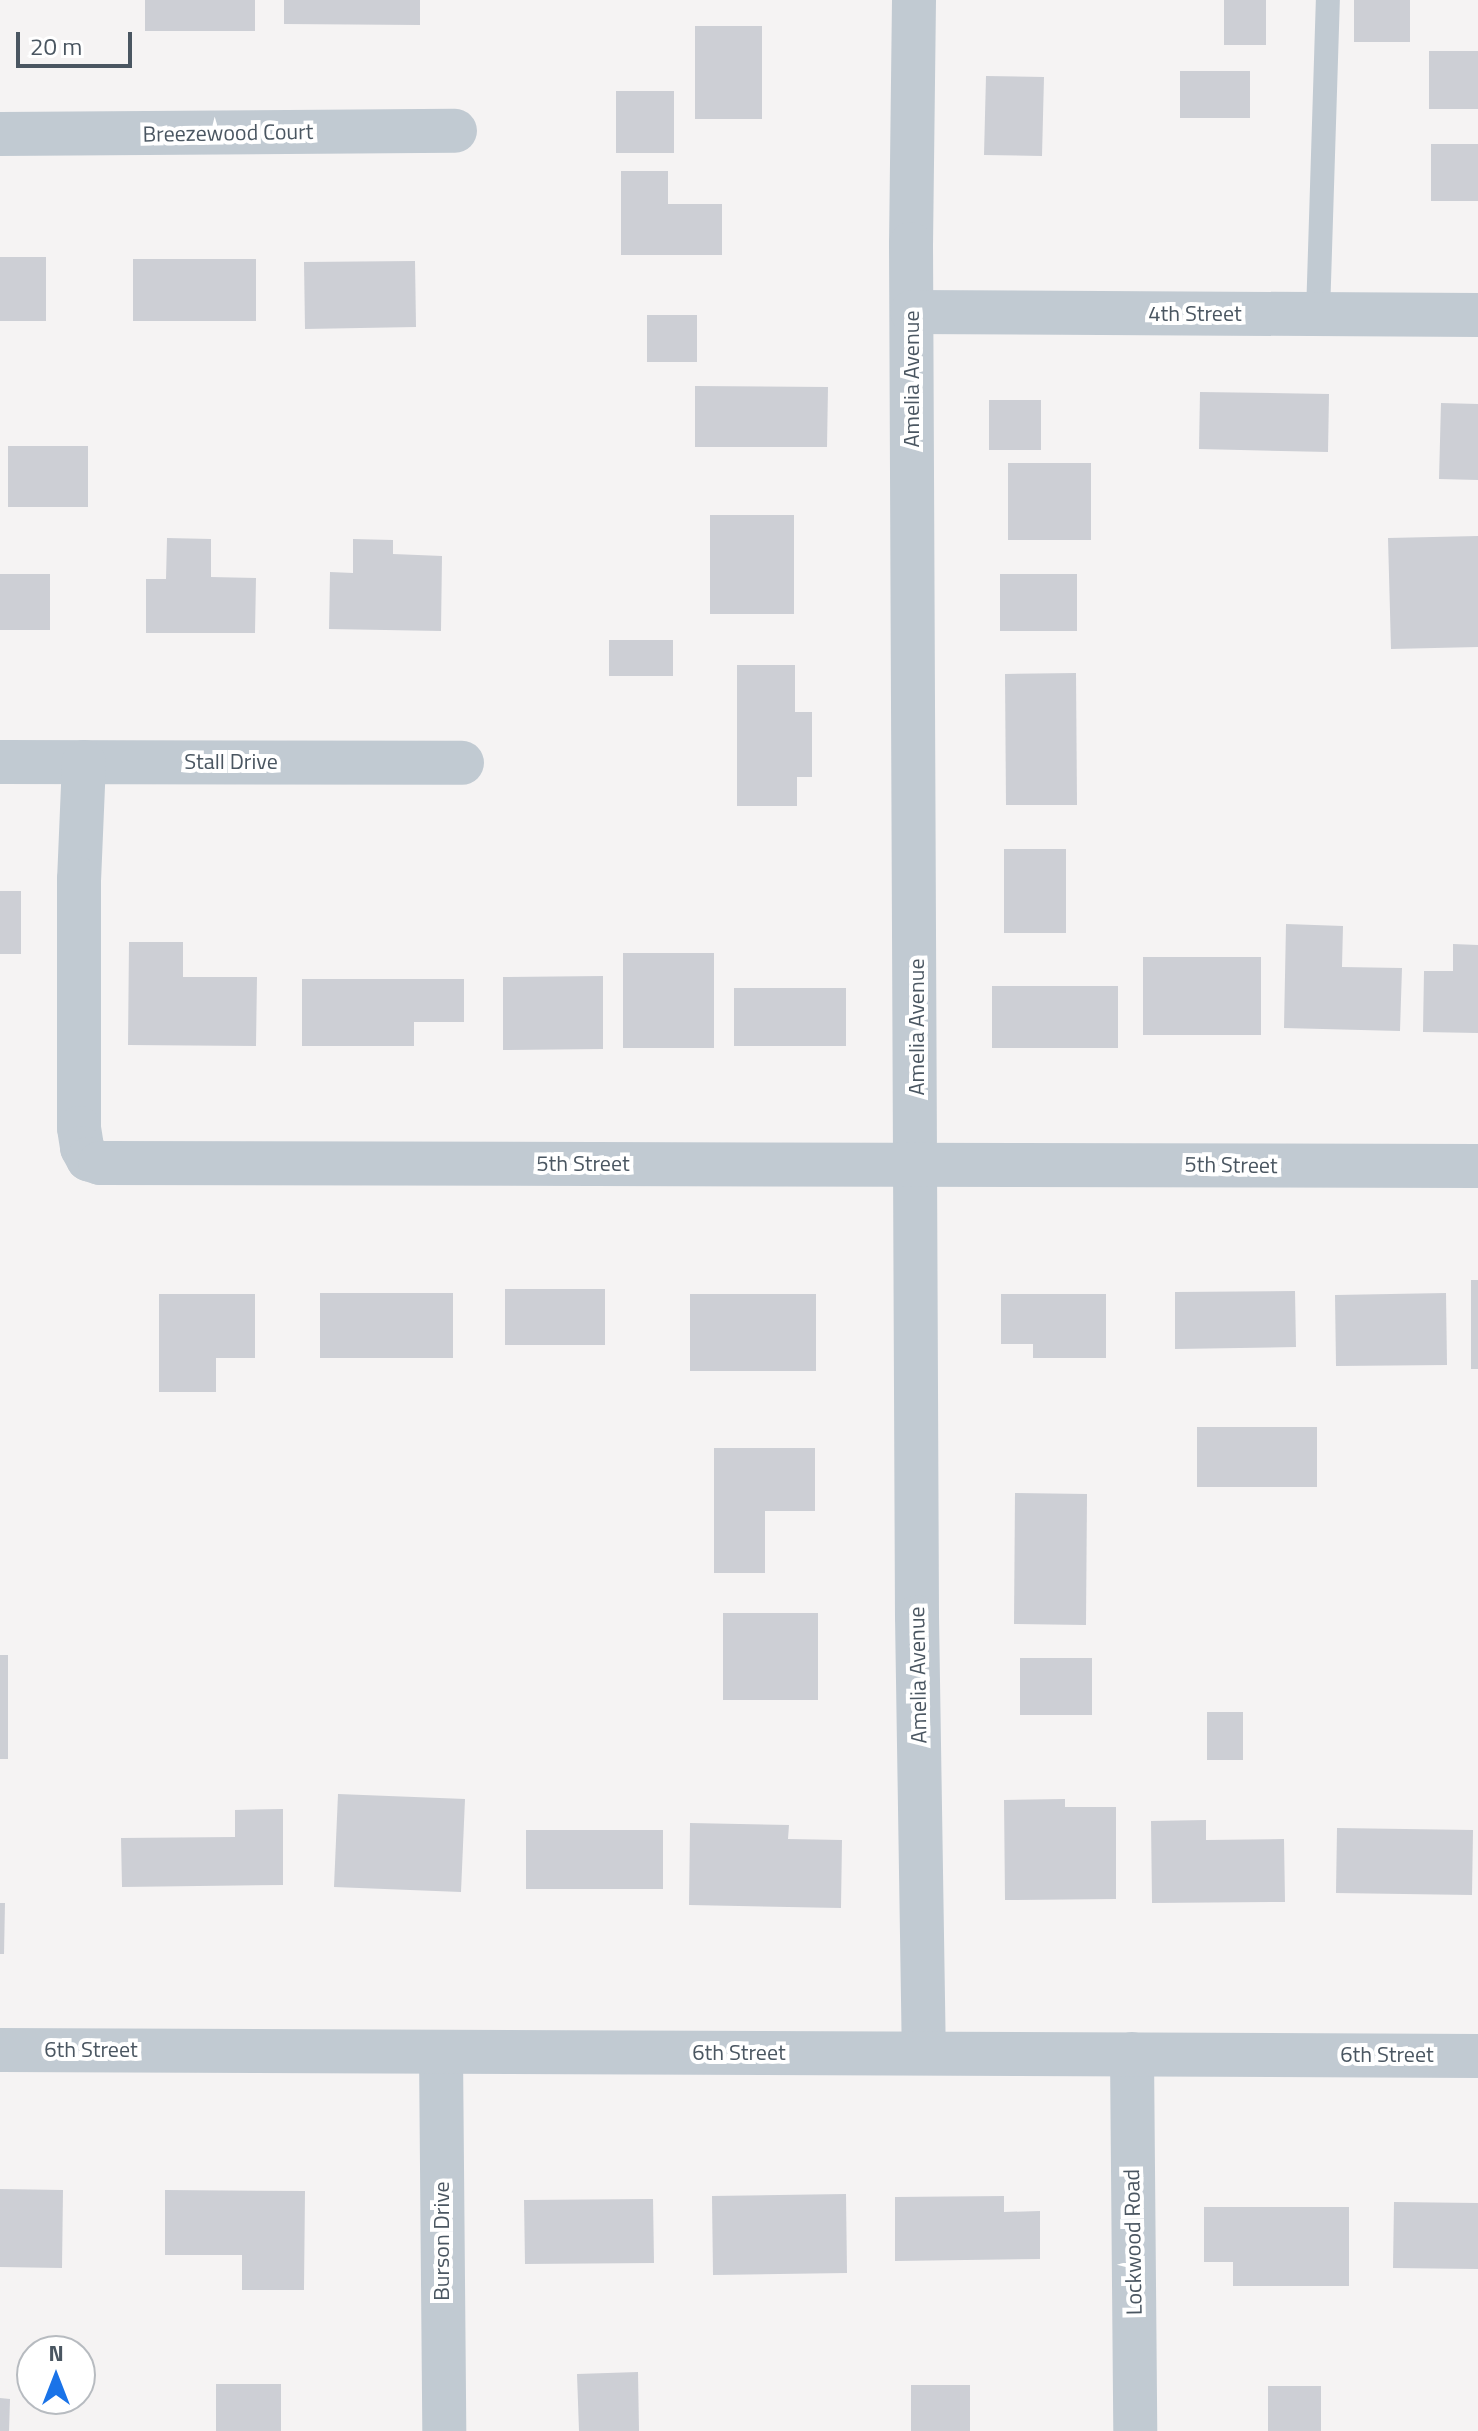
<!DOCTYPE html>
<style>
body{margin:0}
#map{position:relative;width:1478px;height:2431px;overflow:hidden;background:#f5f3f3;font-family:"Titillium Web",sans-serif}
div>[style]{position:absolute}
.building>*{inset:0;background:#cdcfd5}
.service>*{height:24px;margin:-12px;padding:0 12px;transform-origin:12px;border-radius:12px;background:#c1cad2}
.minor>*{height:44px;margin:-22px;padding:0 22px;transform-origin:22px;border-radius:22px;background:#c1cad2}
.tertiary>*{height:44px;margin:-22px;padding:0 22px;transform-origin:22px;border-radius:22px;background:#c1cad2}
span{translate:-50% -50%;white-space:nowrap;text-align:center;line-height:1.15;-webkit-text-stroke:8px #fff;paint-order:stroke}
.street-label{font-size:22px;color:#4a5661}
.north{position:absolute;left:16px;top:2335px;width:80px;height:80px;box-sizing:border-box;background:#fff;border:2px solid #b7bbc0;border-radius:50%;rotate:0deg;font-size:22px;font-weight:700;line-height:32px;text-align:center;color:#4a5661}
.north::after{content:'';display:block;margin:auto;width:28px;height:36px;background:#1a73e8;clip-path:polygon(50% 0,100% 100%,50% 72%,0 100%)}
.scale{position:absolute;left:16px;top:32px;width:116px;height:36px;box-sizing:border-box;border:4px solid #4a5661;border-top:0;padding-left:10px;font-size:24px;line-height:28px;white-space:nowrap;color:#4a5661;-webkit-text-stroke:6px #fff;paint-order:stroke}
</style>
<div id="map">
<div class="building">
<div style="clip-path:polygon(145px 0,255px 0,255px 31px,145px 31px)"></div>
<div style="clip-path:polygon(284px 0,420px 0,420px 25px,284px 24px)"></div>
<div style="clip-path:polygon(1224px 0,1266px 0,1266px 45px,1224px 45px)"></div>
<div style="clip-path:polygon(1354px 0,1410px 0,1410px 42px,1354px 42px)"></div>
<div style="clip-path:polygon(695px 26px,762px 26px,762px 119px,695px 119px)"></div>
<div style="clip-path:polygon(1429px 51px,1478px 51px,1478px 109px,1429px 109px)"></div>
<div style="clip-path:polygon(1180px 71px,1250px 71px,1250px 118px,1180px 118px)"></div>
<div style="clip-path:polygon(986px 76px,1044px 77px,1042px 156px,984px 155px)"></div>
<div style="clip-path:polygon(616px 91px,674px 91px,674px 153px,616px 153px)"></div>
<div style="clip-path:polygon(1431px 144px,1478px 144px,1478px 201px,1431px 201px)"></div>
<div style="clip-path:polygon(621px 171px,668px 171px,668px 204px,722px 204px,722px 255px,621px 255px)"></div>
<div style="clip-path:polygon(0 257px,46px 257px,46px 321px,0 321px)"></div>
<div style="clip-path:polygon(133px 259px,256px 259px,256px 321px,133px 321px)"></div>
<div style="clip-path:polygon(415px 261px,416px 327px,305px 329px,304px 262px)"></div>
<div style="clip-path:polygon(647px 315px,697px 315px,697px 362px,647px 362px)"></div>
<div style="clip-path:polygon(695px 386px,828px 387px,827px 447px,695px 447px)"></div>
<div style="clip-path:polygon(1200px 392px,1329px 394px,1328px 452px,1199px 449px)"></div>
<div style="clip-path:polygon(989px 400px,1041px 400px,1041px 450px,989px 450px)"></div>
<div style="clip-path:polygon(1441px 403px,1478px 404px,1478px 480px,1439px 479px)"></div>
<div style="clip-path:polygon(8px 446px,88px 446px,88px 507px,8px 507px)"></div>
<div style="clip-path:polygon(1008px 463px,1091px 463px,1091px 540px,1008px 540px)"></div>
<div style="clip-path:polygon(710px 515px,794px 515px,794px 614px,710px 614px)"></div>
<div style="clip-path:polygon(1478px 536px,1478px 647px,1391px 649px,1388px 538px)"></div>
<div style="clip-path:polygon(167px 538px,211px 539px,211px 577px,256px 578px,255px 633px,146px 633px,146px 579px,166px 579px)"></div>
<div style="clip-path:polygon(353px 539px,393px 540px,393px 554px,442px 556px,441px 631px,329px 629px,330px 572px,353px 573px)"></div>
<div style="clip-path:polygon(0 574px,50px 574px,50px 630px,0 630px)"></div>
<div style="clip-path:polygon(1000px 574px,1077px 574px,1077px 631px,1000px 631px)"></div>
<div style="clip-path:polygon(609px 640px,673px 640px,673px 676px,609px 676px)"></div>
<div style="clip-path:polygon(737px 665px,795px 665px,795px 712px,812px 712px,812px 777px,797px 777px,797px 806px,737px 806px)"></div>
<div style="clip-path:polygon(1076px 673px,1077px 805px,1006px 805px,1005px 674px)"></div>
<div style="clip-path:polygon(1004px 849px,1066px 849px,1066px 933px,1004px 933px)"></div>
<div style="clip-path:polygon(0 891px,21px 891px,21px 954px,0 954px)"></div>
<div style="clip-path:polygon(1286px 924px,1343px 926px,1342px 967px,1402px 968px,1400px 1031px,1284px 1028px)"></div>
<div style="clip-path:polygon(129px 942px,183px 942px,183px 977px,257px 977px,256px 1046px,128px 1045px)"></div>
<div style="clip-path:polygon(1453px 944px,1478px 945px,1478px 1033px,1423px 1032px,1424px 971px,1453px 971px)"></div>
<div style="clip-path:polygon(623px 953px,714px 953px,714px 1048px,623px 1048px)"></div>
<div style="clip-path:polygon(1143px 957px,1261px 957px,1261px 1035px,1143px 1035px)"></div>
<div style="clip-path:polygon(603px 976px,603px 1049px,503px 1050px,503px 977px)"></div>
<div style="clip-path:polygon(302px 979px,464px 979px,464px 1022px,414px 1022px,414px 1046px,302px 1046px)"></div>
<div style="clip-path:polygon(992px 986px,1118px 986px,1118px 1048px,992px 1048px)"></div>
<div style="clip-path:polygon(734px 988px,846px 988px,846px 1046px,734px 1046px)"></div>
<div style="clip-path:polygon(1471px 1280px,1478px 1280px,1478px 1369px,1471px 1369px)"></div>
<div style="clip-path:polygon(505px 1289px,605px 1289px,605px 1345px,505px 1345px)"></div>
<div style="clip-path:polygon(1295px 1291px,1296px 1347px,1175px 1349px,1175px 1292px)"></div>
<div style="clip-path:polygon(320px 1293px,453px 1293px,453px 1358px,320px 1358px)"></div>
<div style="clip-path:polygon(1446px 1293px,1447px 1365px,1336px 1366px,1335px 1295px)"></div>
<div style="clip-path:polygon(159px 1294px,255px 1294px,255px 1358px,216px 1358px,216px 1392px,159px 1392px)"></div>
<div style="clip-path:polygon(690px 1294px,816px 1294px,816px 1371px,690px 1371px)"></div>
<div style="clip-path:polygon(1001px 1294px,1106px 1294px,1106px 1358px,1033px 1358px,1033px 1344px,1001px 1344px)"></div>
<div style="clip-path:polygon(1197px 1427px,1317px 1427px,1317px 1487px,1197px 1487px)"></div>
<div style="clip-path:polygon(714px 1448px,815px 1448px,815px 1511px,765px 1511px,765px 1573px,714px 1573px)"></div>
<div style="clip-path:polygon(1015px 1493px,1087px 1494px,1086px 1625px,1014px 1624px)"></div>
<div style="clip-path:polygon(723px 1613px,818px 1613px,818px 1700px,723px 1700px)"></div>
<div style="clip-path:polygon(0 1655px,8px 1655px,8px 1759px,0 1759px)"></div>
<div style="clip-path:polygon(1020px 1658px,1092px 1658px,1092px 1715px,1020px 1715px)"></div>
<div style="clip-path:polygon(1207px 1712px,1243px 1712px,1243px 1760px,1207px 1760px)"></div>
<div style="clip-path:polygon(338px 1794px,465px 1799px,461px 1892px,334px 1887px)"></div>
<div style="clip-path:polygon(1065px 1799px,1065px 1807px,1116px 1807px,1116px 1899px,1005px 1900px,1004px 1800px)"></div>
<div style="clip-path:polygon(283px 1809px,283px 1885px,122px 1887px,121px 1838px,235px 1837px,235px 1810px)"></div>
<div style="clip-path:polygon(1206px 1820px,1206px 1840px,1284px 1839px,1285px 1902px,1152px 1903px,1151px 1821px)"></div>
<div style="clip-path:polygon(690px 1823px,789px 1825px,788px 1839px,842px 1840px,841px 1908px,689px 1905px)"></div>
<div style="clip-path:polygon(1337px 1828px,1473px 1830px,1472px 1895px,1336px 1893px)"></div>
<div style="clip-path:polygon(526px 1830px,663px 1830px,663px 1889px,526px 1889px)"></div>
<div style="clip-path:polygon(0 1903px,5px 1903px,4px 1954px,0 1954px)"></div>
<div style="clip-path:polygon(0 2189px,63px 2190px,62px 2268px,0 2267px)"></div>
<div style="clip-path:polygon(165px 2190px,305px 2191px,304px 2290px,242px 2290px,242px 2255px,165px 2255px)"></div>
<div style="clip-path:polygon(846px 2194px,847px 2273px,713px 2275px,712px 2196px)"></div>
<div style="clip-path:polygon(1004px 2196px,1004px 2212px,1040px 2211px,1040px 2259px,895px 2261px,895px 2197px)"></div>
<div style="clip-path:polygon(653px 2199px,654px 2263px,525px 2264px,524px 2200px)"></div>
<div style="clip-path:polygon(1394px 2202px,1478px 2203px,1478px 2269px,1393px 2268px)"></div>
<div style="clip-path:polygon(1204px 2207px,1349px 2207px,1349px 2286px,1233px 2286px,1233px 2262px,1204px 2262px)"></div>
<div style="clip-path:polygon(638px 2372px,639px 2431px,579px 2431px,577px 2374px)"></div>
<div style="clip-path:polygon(216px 2384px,281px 2384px,281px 2431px,216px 2431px)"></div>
<div style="clip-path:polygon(911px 2385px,970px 2385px,970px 2431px,911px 2431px)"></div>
<div style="clip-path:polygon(1268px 2386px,1321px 2386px,1321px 2431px,1268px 2431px)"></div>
<div style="clip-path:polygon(0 2398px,10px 2399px,9px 2431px,0 2431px)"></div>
</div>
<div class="service">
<div style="left:1318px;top:314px;width:314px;rotate:-88.2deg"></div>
</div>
<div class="minor">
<div style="left:914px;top:0;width:244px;rotate:90.7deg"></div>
<div style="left:911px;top:244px;width:1373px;rotate:89.75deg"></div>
<div style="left:917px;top:1617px;width:436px;rotate:89.1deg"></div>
<div style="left:0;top:134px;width:455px;rotate:-0.4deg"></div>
<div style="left:912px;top:312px;width:566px;rotate:0.3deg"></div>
<div style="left:0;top:762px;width:462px;rotate:0.1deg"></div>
<div style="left:84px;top:762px;width:117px;rotate:92.4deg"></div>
<div style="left:79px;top:879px;width:249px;rotate:90deg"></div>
<div style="left:79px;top:1128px;width:20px;rotate:81deg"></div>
<div style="left:82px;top:1148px;width:13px;rotate:61deg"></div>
<div style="left:88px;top:1159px;width:13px;rotate:18deg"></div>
<div style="left:100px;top:1163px;width:1378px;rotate:0.12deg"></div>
<div style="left:441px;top:2052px;width:379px;rotate:89.5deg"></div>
<div style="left:1132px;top:2054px;width:377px;rotate:89.5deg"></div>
</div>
<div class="tertiary">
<div style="left:0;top:2050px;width:1478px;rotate:0.23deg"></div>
</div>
<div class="street-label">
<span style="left:228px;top:133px;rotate:-1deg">Breezewood Court</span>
<span style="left:1195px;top:314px">4th Street</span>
<span style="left:912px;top:379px;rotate:-90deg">Amelia Avenue</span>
<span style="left:231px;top:762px">Stall Drive</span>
<span style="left:917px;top:1027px;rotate:-90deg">Amelia Avenue</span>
<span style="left:583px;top:1164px">5th Street</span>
<span style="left:1231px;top:1165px;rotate:1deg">5th Street</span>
<span style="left:918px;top:1675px;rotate:-91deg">Amelia Avenue</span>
<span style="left:91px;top:2050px">6th Street</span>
<span style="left:739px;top:2053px">6th Street</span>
<span style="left:1387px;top:2055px">6th Street</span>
<span style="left:442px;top:2241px;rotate:-90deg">Burson Drive</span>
<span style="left:1133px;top:2242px;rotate:-91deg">Lockwood Road</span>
</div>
<div class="north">N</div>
<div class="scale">20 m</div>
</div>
